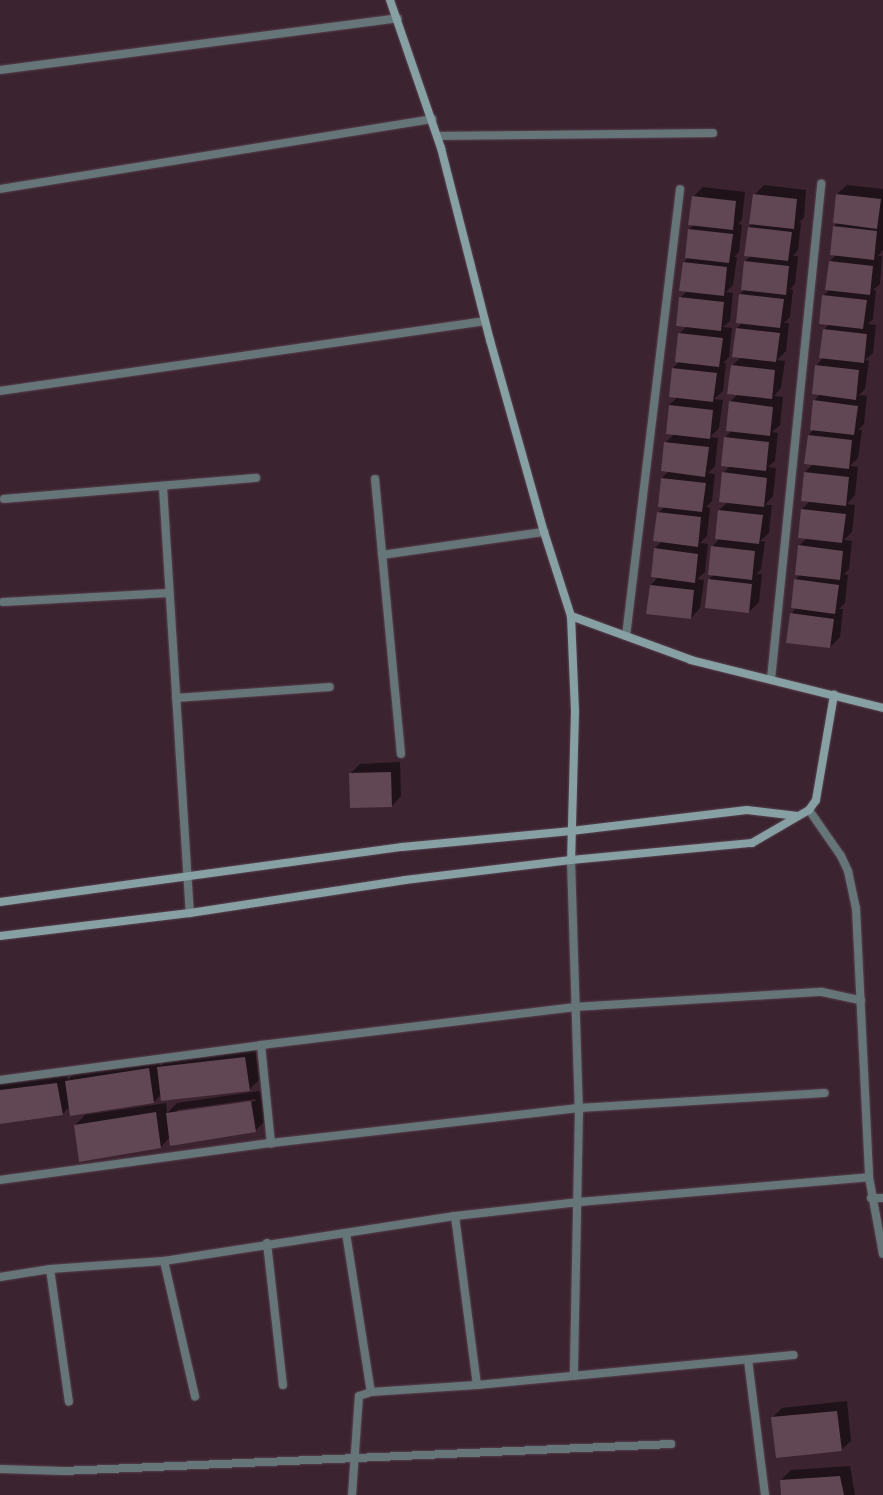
<!DOCTYPE html>
<style>
body{margin:0}
#map{position:relative;width:883px;height:1495px;overflow:hidden;background:#3b2330;font-family:Commissioner,sans-serif}
div>[style]{position:absolute}
.shadow>*{inset:0;background:#0007}
.building>*{inset:0;background:#614654}
.roads{filter:drop-shadow(0 0 1px #58414e) drop-shadow(0 0 1px #58414e)}
.lane>*{height:8px;margin:-4px;padding:0 4px;transform-origin:4px;border-radius:4px;background:#667678}
.street>*{height:8px;margin:-4px;padding:0 4px;transform-origin:4px;border-radius:4px;background:#667678}
.secondary>*{height:8px;margin:-4px;padding:0 4px;transform-origin:4px;border-radius:4px;background:#86a0a4}
span{translate:-50% -50%;white-space:nowrap;text-align:center;line-height:1.15;-webkit-text-stroke:3.5px #3b2330;paint-order:stroke}
</style>
<div id="map">
<div class="shadow">
<div style="clip-path:polygon(764px 185px,806px 190px,804px 218px,799px 222px,801px 223px,798px 250px,793px 256px,798px 256px,795px 284px,790px 289px,793px 290px,790px 317px,784px 323px,789px 323px,786px 351px,777px 360px,785px 361px,781px 388px,774px 396px,783px 397px,780px 425px,772px 432px,778px 433px,775px 461px,768px 467px,776px 468px,773px 496px,765px 505px,772px 505px,769px 533px,760px 541px,765px 542px,761px 569px,757px 574px,762px 574px,759px 602px,749px 612px,706px 607px,709px 579px,713px 575px,712px 547px,720px 538px,719px 510px,728px 502px,723px 473px,730px 466px,725px 438px,732px 430px,730px 402px,738px 394px,732px 366px,741px 357px,737px 328px,742px 323px,740px 294px,745px 289px,745px 261px,751px 256px,749px 227px,753px 223px,754px 195px)"></div>
<div style="clip-path:polygon(847px 185px,883px 189px,883px 250px,878px 256px,882px 256px,880px 284px,873px 290px,876px 291px,873px 319px,868px 324px,876px 325px,873px 353px,865px 360px,869px 361px,865px 389px,859px 395px,867px 396px,864px 424px,858px 430px,862px 430px,858px 458px,850px 466px,858px 467px,855px 495px,847px 504px,855px 505px,852px 532px,844px 540px,852px 541px,849px 569px,844px 574px,848px 575px,845px 603px,839px 609px,843px 609px,840px 637px,830px 647px,791px 614px,796px 608px,795px 580px,801px 574px,799px 546px,807px 538px,802px 509px,810px 501px,805px 472px,813px 464px,809px 435px,814px 429px,814px 401px,820px 394px,816px 366px,823px 358px,824px 330px,829px 324px,823px 296px,830px 289px,826px 289px,830px 261px,836px 255px,834px 226px,838px 223px,837px 194px)"></div>
<div style="clip-path:polygon(703px 187px,745px 192px,742px 220px,738px 224px,742px 225px,739px 252px,734px 257px,737px 257px,733px 285px,726px 292px,733px 293px,730px 321px,723px 327px,732px 328px,729px 357px,723px 363px,726px 363px,723px 391px,714px 399px,723px 400px,719px 428px,710px 437px,718px 438px,715px 466px,708px 473px,715px 474px,712px 501px,706px 507px,710px 508px,707px 536px,700px 543px,708px 544px,705px 572px,697px 579px,704px 580px,700px 608px,691px 618px,647px 613px,651px 585px,658px 577px,655px 548px,662px 541px,658px 513px,664px 507px,662px 478px,669px 471px,665px 443px,674px 434px,669px 405px,678px 397px,670px 396px,673px 368px,679px 362px,679px 334px,687px 326px,680px 298px,687px 291px,684px 262px,688px 258px,686px 257px,689px 229px,694px 225px,693px 197px)"></div>
<div style="clip-path:polygon(400px 762px,401px 796px,392px 806px,350px 774px,360px 764px)"></div>
<div style="clip-path:polygon(255px 1047px,259px 1080px,249px 1090px,162px 1094px,154px 1102px,70px 1106px,63px 1114px,0 1123px,0 1082px,67px 1074px,68px 1080px,76px 1071px,159px 1058px,160px 1066px,168px 1058px)"></div>
<div style="clip-path:polygon(evenodd,260px 1091px,265px 1121px,255px 1131px,170px 1137px,161px 1147px,75px 1125px,85px 1115px,166px 1103px,167px 1113px,177px 1103px,260px 1091px,255px 1099px,256px 1101px,177px 1112px,177px 1110px,255px 1099px)"></div>
<div style="clip-path:polygon(847px 1401px,851px 1441px,841px 1450px,772px 1418px,782px 1408px)"></div>
<div style="clip-path:polygon(850px 1466px,855px 1495px,782px 1495px,781px 1480px,791px 1470px)"></div>
</div>
<div class="building">
<div style="clip-path:polygon(753px 194px,797px 199px,794px 229px,749px 224px)"></div>
<div style="clip-path:polygon(836px 194px,881px 199px,877px 229px,833px 223px)"></div>
<div style="clip-path:polygon(692px 196px,736px 201px,733px 230px,688px 225px)"></div>
<div style="clip-path:polygon(833px 226px,877px 231px,874px 260px,830px 255px)"></div>
<div style="clip-path:polygon(748px 227px,792px 232px,788px 261px,744px 256px)"></div>
<div style="clip-path:polygon(688px 229px,733px 234px,729px 263px,685px 258px)"></div>
<div style="clip-path:polygon(744px 261px,789px 266px,786px 295px,741px 290px)"></div>
<div style="clip-path:polygon(829px 261px,873px 266px,870px 295px,825px 290px)"></div>
<div style="clip-path:polygon(683px 262px,727px 267px,724px 296px,679px 291px)"></div>
<div style="clip-path:polygon(739px 294px,784px 299px,780px 328px,736px 323px)"></div>
<div style="clip-path:polygon(822px 295px,867px 300px,863px 329px,819px 324px)"></div>
<div style="clip-path:polygon(679px 297px,724px 302px,721px 331px,676px 326px)"></div>
<div style="clip-path:polygon(736px 328px,780px 333px,776px 362px,732px 357px)"></div>
<div style="clip-path:polygon(823px 329px,867px 334px,864px 363px,819px 358px)"></div>
<div style="clip-path:polygon(678px 333px,723px 338px,719px 367px,675px 362px)"></div>
<div style="clip-path:polygon(731px 365px,775px 370px,772px 399px,727px 394px)"></div>
<div style="clip-path:polygon(815px 365px,859px 370px,856px 400px,812px 394px)"></div>
<div style="clip-path:polygon(672px 368px,717px 373px,713px 402px,669px 397px)"></div>
<div style="clip-path:polygon(813px 400px,858px 406px,854px 435px,810px 430px)"></div>
<div style="clip-path:polygon(729px 401px,773px 407px,770px 436px,726px 431px)"></div>
<div style="clip-path:polygon(669px 405px,713px 410px,710px 439px,666px 434px)"></div>
<div style="clip-path:polygon(808px 435px,852px 440px,849px 469px,804px 464px)"></div>
<div style="clip-path:polygon(724px 437px,769px 442px,766px 471px,721px 466px)"></div>
<div style="clip-path:polygon(664px 442px,709px 447px,705px 477px,661px 471px)"></div>
<div style="clip-path:polygon(722px 472px,767px 478px,764px 507px,719px 502px)"></div>
<div style="clip-path:polygon(804px 472px,849px 477px,846px 506px,801px 501px)"></div>
<div style="clip-path:polygon(661px 478px,706px 483px,702px 512px,658px 507px)"></div>
<div style="clip-path:polygon(801px 509px,846px 514px,842px 543px,798px 538px)"></div>
<div style="clip-path:polygon(718px 510px,763px 515px,759px 544px,715px 539px)"></div>
<div style="clip-path:polygon(657px 512px,701px 517px,698px 547px,653px 541px)"></div>
<div style="clip-path:polygon(798px 545px,843px 551px,840px 580px,795px 575px)"></div>
<div style="clip-path:polygon(711px 546px,755px 551px,752px 580px,708px 575px)"></div>
<div style="clip-path:polygon(654px 548px,698px 554px,695px 583px,651px 577px)"></div>
<div style="clip-path:polygon(708px 579px,752px 584px,749px 613px,705px 608px)"></div>
<div style="clip-path:polygon(794px 579px,839px 585px,835px 614px,791px 608px)"></div>
<div style="clip-path:polygon(650px 585px,694px 590px,691px 619px,646px 614px)"></div>
<div style="clip-path:polygon(790px 613px,834px 619px,830px 648px,786px 643px)"></div>
<div style="clip-path:polygon(391px 772px,392px 807px,350px 808px,349px 773px)"></div>
<div style="clip-path:polygon(245px 1057px,250px 1091px,161px 1101px,157px 1067px)"></div>
<div style="clip-path:polygon(149px 1068px,154px 1103px,70px 1116px,65px 1081px)"></div>
<div style="clip-path:polygon(57px 1083px,63px 1115px,0 1124px,0 1090px)"></div>
<div style="clip-path:polygon(251px 1101px,256px 1132px,170px 1146px,166px 1113px)"></div>
<div style="clip-path:polygon(156px 1112px,161px 1148px,79px 1162px,74px 1125px)"></div>
<div style="clip-path:polygon(837px 1411px,842px 1451px,776px 1458px,771px 1417px)"></div>
<div style="clip-path:polygon(840px 1476px,844px 1495px,781px 1495px,780px 1480px)"></div>
</div>
<div class="roads">
<div class="lane">
<div style="left:437px;top:136px;width:276px;rotate:-0.6deg"></div>
</div>
<div class="street">
<div style="left:0;top:70px;width:401px;rotate:-7.4deg"></div>
<div style="left:0;top:189px;width:438px;rotate:-9.2deg"></div>
<div style="left:0;top:391px;width:490px;rotate:-8.2deg"></div>
<div style="left:375px;top:479px;width:276px;rotate:84.6deg"></div>
<div style="left:163px;top:487px;width:427px;rotate:86.4deg"></div>
<div style="left:4px;top:499px;width:253px;rotate:-4.8deg"></div>
<div style="left:382px;top:555px;width:164px;rotate:-8.1deg"></div>
<div style="left:3px;top:602px;width:166px;rotate:-3.1deg"></div>
<div style="left:626px;top:636px;width:450px;rotate:-83.1deg"></div>
<div style="left:771px;top:679px;width:498px;rotate:-84.2deg"></div>
<div style="left:176px;top:698px;width:154px;rotate:-4.1deg"></div>
<div style="left:809px;top:810px;width:56px;rotate:55.2deg"></div>
<div style="left:841px;top:856px;width:17px;rotate:65deg"></div>
<div style="left:848px;top:871px;width:38px;rotate:78deg"></div>
<div style="left:856px;top:908px;width:269px;rotate:87.2deg"></div>
<div style="left:869px;top:1177px;width:78px;rotate:79.7deg"></div>
<div style="left:571px;top:860px;width:248px;rotate:88.2deg"></div>
<div style="left:579px;top:1108px;width:268px;rotate:91.1deg"></div>
<div style="left:261px;top:1045px;width:99px;rotate:84.2deg"></div>
<div style="left:0;top:1080px;width:263px;rotate:-7.6deg"></div>
<div style="left:261px;top:1045px;width:315px;rotate:-6.9deg"></div>
<div style="left:574px;top:1007px;width:248px;rotate:-3.5deg"></div>
<div style="left:822px;top:992px;width:40px;rotate:12deg"></div>
<div style="left:0;top:1180px;width:274px;rotate:-7.8deg"></div>
<div style="left:271px;top:1143px;width:310px;rotate:-6.5deg"></div>
<div style="left:579px;top:1108px;width:246px;rotate:-3.5deg"></div>
<div style="left:871px;top:1198px;width:12px"></div>
<div style="left:455px;top:1216px;width:170px;rotate:82.6deg"></div>
<div style="left:346px;top:1233px;width:161px;rotate:81.1deg"></div>
<div style="left:267px;top:1243px;width:143px;rotate:83.6deg"></div>
<div style="left:164px;top:1261px;width:139px;rotate:77.1deg"></div>
<div style="left:50px;top:1269px;width:134px;rotate:81.9deg"></div>
<div style="left:0;top:1277px;width:51px;rotate:-9.1deg"></div>
<div style="left:50px;top:1269px;width:114px;rotate:-4deg"></div>
<div style="left:164px;top:1261px;width:294px;rotate:-8.8deg"></div>
<div style="left:455px;top:1216px;width:125px;rotate:-6.4deg"></div>
<div style="left:579px;top:1202px;width:291px;rotate:-4.9deg"></div>
<div style="left:748px;top:1360px;width:136px;rotate:82.8deg"></div>
<div style="left:0;top:1469px;width:63px;rotate:1.8deg"></div>
<div style="left:63px;top:1471px;width:609px;rotate:-2.54deg"></div>
<div style="left:352px;top:1495px;width:99px;rotate:-86deg"></div>
<div style="left:359px;top:1396px;width:13px;rotate:-18deg"></div>
<div style="left:371px;top:1392px;width:106px;rotate:-3.8deg"></div>
<div style="left:477px;top:1385px;width:318px;rotate:-5.4deg"></div>
</div>
<div class="secondary">
<div style="left:390px;top:0;width:157px;rotate:71deg"></div>
<div style="left:441px;top:148px;width:198px;rotate:75.7deg"></div>
<div style="left:490px;top:340px;width:199px;rotate:74.3deg"></div>
<div style="left:544px;top:532px;width:88px;rotate:72.2deg"></div>
<div style="left:571px;top:616px;width:95px;rotate:87.6deg"></div>
<div style="left:575px;top:711px;width:149px;rotate:91.5deg"></div>
<div style="left:571px;top:616px;width:128px;rotate:20.1deg"></div>
<div style="left:691px;top:660px;width:198px;rotate:14deg"></div>
<div style="left:0;top:902px;width:406px;rotate:-7.8deg"></div>
<div style="left:402px;top:847px;width:170px;rotate:-5.4deg"></div>
<div style="left:571px;top:831px;width:177px;rotate:-6.8deg"></div>
<div style="left:747px;top:810px;width:51px;rotate:6.7deg"></div>
<div style="left:0;top:936px;width:191px;rotate:-6.9deg"></div>
<div style="left:190px;top:913px;width:218px;rotate:-8.7deg"></div>
<div style="left:405px;top:880px;width:167px;rotate:-6.9deg"></div>
<div style="left:571px;top:860px;width:182px;rotate:-5.4deg"></div>
<div style="left:752px;top:843px;width:66px;rotate:-30.1deg"></div>
<div style="left:809px;top:810px;width:12px;rotate:-55deg"></div>
<div style="left:816px;top:800px;width:107px;rotate:-80.3deg"></div>
</div>
</div>
</div>
